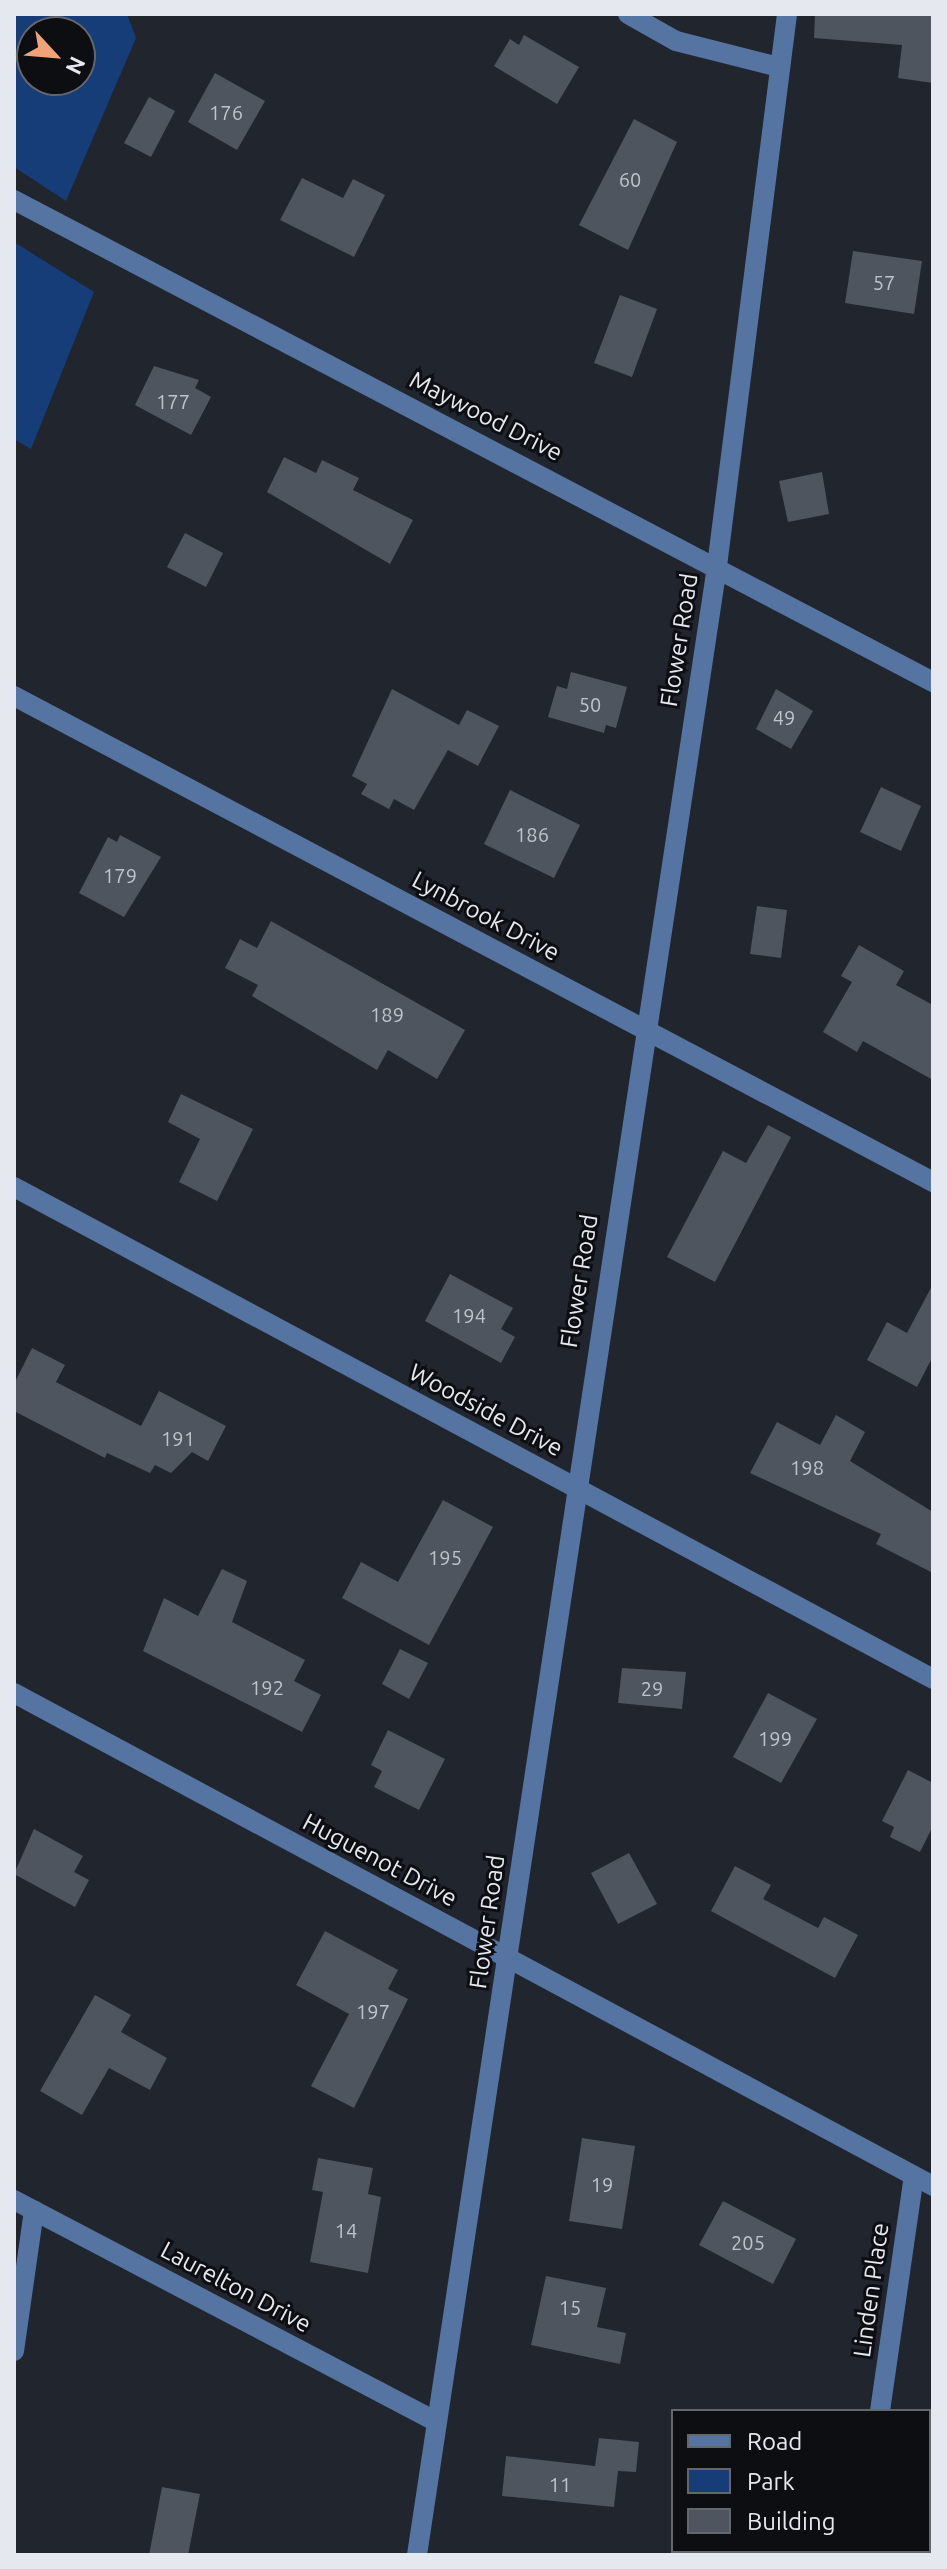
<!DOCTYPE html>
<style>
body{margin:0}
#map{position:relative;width:947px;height:2569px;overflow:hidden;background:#20252e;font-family:Ubuntu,sans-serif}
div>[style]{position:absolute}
.green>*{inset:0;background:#163d77}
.building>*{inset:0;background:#4e555f}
.minor>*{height:20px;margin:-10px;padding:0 10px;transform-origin:10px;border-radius:10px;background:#5674a1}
span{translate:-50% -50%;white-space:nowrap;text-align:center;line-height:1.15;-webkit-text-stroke:6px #0c0e12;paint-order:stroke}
.number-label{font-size:20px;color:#bfc4cb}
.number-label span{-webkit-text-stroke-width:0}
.street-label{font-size:24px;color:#e5e9ef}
.frame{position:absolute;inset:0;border:16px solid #e5e9ef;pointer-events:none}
.legend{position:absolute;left:671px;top:2409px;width:260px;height:144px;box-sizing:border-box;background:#0c0e12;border:2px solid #63666a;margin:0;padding:10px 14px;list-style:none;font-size:24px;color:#e5e9ef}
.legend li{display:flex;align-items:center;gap:16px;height:40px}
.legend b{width:40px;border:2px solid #63666a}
.north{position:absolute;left:16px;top:16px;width:80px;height:80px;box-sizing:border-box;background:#0c0e12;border:2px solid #63666a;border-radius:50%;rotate:116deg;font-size:22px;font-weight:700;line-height:32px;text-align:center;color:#e5e9ef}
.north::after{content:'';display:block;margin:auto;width:28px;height:36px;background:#f0a279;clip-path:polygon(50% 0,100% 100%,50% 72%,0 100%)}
</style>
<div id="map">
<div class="green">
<div style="clip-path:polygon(evenodd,14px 14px,127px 14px,136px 38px,66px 201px,14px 167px,14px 14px,32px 32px,80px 32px,80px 80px,32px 80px,32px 32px)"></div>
<div style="clip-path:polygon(14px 242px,94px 292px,31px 449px,14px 439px)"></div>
<div style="clip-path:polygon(929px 2443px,933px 2555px,900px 2555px,929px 2551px)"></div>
</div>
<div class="building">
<div style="clip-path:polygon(815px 14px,933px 14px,933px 83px,898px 78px,902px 45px,814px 38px)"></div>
<div style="clip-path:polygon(524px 35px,579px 67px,557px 104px,494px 66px,510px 39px,519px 45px)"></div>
<div style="clip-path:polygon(215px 73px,265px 101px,237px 150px,188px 122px)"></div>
<div style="clip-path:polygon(149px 97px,175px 111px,151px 157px,124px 143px)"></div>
<div style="clip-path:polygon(634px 119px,677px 142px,628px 250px,579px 225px)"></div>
<div style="clip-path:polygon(302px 178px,343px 198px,353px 179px,385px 195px,354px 257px,280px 220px)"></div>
<div style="clip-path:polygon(853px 251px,922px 261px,914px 314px,845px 303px)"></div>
<div style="clip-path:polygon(620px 295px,657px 309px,632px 377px,594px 363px)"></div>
<div style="clip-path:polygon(154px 366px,199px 380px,195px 388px,211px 397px,191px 435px,135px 405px)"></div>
<div style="clip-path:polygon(284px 457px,316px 473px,322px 460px,359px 478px,353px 490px,413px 520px,390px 564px,267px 492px)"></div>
<div style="clip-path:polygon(822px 472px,829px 514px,788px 522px,779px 481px)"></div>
<div style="clip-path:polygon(185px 533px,223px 553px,206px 587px,167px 567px)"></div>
<div style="clip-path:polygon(571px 672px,627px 687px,616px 728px,606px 725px,604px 733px,548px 717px,557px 686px,567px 689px)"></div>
<div style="clip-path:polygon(392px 689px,459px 725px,467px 710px,499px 726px,478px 766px,448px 750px,414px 810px,394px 799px,389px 809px,361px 794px,367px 784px,352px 776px)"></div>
<div style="clip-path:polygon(776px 689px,813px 711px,791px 749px,756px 729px)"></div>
<div style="clip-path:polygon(881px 787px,921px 806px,901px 851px,860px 832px)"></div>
<div style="clip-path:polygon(510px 790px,580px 825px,554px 878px,484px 844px)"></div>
<div style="clip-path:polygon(120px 835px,161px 857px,124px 917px,79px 893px,108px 837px,117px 842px)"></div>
<div style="clip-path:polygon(757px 906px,787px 910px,781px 958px,750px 954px)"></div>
<div style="clip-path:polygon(271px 921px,465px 1030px,437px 1079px,388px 1050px,377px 1070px,252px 996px,258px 985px,225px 968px,240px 939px,257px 948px)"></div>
<div style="clip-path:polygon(859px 945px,904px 971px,896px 985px,933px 1005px,933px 1080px,863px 1041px,857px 1052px,823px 1032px,852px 982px,841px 976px)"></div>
<div style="clip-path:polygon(181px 1094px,253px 1129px,217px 1201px,179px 1182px,200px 1139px,168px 1122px)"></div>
<div style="clip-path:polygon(768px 1125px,791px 1137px,715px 1282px,667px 1257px,723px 1151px,746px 1163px)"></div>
<div style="clip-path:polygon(450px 1274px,513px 1308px,501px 1329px,515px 1337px,501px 1363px,425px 1321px)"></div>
<div style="clip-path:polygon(933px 1284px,933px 1356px,917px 1387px,867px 1360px,887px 1322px,907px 1333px)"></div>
<div style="clip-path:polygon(32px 1348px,65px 1365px,56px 1382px,141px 1426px,159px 1391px,226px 1426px,208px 1461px,192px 1452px,171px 1473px,155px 1465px,150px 1473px,107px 1453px,105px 1458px,14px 1411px,14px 1384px)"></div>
<div style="clip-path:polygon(836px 1415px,865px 1432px,850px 1461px,933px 1512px,933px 1573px,876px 1544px,881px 1534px,750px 1473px,777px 1422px,820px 1445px)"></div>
<div style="clip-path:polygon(443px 1500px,493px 1527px,429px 1645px,342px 1598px,361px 1562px,398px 1582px)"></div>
<div style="clip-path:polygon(222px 1569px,247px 1581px,232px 1622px,305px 1660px,294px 1681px,321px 1695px,302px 1732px,143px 1651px,164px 1598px,198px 1616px)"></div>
<div style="clip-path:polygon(400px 1649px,428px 1663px,409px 1699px,382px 1684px)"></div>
<div style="clip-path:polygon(622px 1668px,686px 1672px,682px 1709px,618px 1703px)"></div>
<div style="clip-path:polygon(768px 1693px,817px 1719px,781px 1783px,733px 1757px)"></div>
<div style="clip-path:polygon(388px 1730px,445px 1759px,419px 1810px,374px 1787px,382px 1771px,371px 1765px)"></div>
<div style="clip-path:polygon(908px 1770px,933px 1783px,933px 1826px,920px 1852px,890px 1837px,894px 1827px,882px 1821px)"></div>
<div style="clip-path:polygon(34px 1829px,83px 1856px,74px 1872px,89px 1880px,75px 1907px,14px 1874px)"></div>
<div style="clip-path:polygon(629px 1853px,657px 1904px,618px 1924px,591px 1873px)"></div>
<div style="clip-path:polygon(735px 1866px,771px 1885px,763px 1899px,818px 1928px,824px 1917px,858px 1935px,835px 1978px,711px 1911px)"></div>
<div style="clip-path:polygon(325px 1931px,398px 1970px,388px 1989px,408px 1999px,354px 2108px,311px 2086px,349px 2014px,296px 1985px)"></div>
<div style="clip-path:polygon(95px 1995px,131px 2015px,121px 2032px,167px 2058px,150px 2090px,109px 2068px,82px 2115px,40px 2091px)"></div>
<div style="clip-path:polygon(582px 2138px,635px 2146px,622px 2229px,569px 2221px)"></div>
<div style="clip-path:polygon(318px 2158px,373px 2168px,368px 2194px,381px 2197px,368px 2273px,310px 2262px,323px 2192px,312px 2190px)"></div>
<div style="clip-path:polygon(723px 2201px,796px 2239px,773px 2284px,699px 2245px)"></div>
<div style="clip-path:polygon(546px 2276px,606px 2288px,597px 2327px,626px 2333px,620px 2364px,531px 2345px)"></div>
<div style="clip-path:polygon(599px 2438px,639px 2442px,636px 2472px,618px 2471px,614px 2507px,502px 2496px,506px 2456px,595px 2466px)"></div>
<div style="clip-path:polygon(162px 2487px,200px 2494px,188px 2555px,149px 2555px)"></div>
</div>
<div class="minor">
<div style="left:628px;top:14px;width:55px;rotate:29.4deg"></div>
<div style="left:676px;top:41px;width:102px;rotate:14.2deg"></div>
<div style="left:14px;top:200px;width:1038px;rotate:27.68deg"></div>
<div style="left:14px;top:696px;width:1040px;rotate:27.87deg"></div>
<div style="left:14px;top:1187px;width:1042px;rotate:28.16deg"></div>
<div style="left:14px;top:1693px;width:1043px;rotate:28.21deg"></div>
<div style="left:14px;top:2200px;width:473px;rotate:27.7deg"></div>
<div style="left:14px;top:2351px;width:142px;rotate:-81.9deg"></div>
<div style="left:880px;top:2411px;width:237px;rotate:-81.8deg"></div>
<div style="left:417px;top:2555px;width:2011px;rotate:-81.42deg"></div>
<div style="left:717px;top:566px;width:556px;rotate:-82.77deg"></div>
<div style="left:859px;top:2555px;width:4px;rotate:-76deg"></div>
</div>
<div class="number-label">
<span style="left:226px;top:112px">176</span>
<span style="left:630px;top:179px">60</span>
<span style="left:884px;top:282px">57</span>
<span style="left:173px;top:401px">177</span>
<span style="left:590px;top:704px">50</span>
<span style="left:784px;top:717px">49</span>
<span style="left:532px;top:834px">186</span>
<span style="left:120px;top:875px">179</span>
<span style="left:387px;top:1014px">189</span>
<span style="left:469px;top:1315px">194</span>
<span style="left:178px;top:1438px">191</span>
<span style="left:807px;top:1467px">198</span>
<span style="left:445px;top:1557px">195</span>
<span style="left:267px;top:1687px">192</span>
<span style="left:652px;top:1688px">29</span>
<span style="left:775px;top:1738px">199</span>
<span style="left:373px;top:2011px">197</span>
<span style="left:602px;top:2184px">19</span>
<span style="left:346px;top:2230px">14</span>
<span style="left:748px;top:2242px">205</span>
<span style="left:570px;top:2307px">15</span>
<span style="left:560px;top:2484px">11</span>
</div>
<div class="street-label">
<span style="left:486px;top:416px;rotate:27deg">Maywood Drive</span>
<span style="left:679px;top:640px;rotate:-81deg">Flower Road</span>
<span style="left:486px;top:916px;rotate:28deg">Lynbrook Drive</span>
<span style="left:579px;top:1281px;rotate:-81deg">Flower Road</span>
<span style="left:486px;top:1410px;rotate:28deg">Woodside Drive</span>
<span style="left:380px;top:1860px;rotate:28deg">Huguenot Drive</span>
<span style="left:487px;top:1922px;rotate:-82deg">Flower Road</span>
<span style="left:236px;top:2287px;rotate:28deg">Laurelton Drive</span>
<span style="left:871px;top:2290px;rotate:-82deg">Linden Place</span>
</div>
<div class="frame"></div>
<ul class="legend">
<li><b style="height:10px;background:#5674a1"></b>Road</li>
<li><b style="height:22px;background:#163d77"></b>Park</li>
<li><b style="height:22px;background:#4e555f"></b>Building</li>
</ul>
<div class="north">N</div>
</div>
